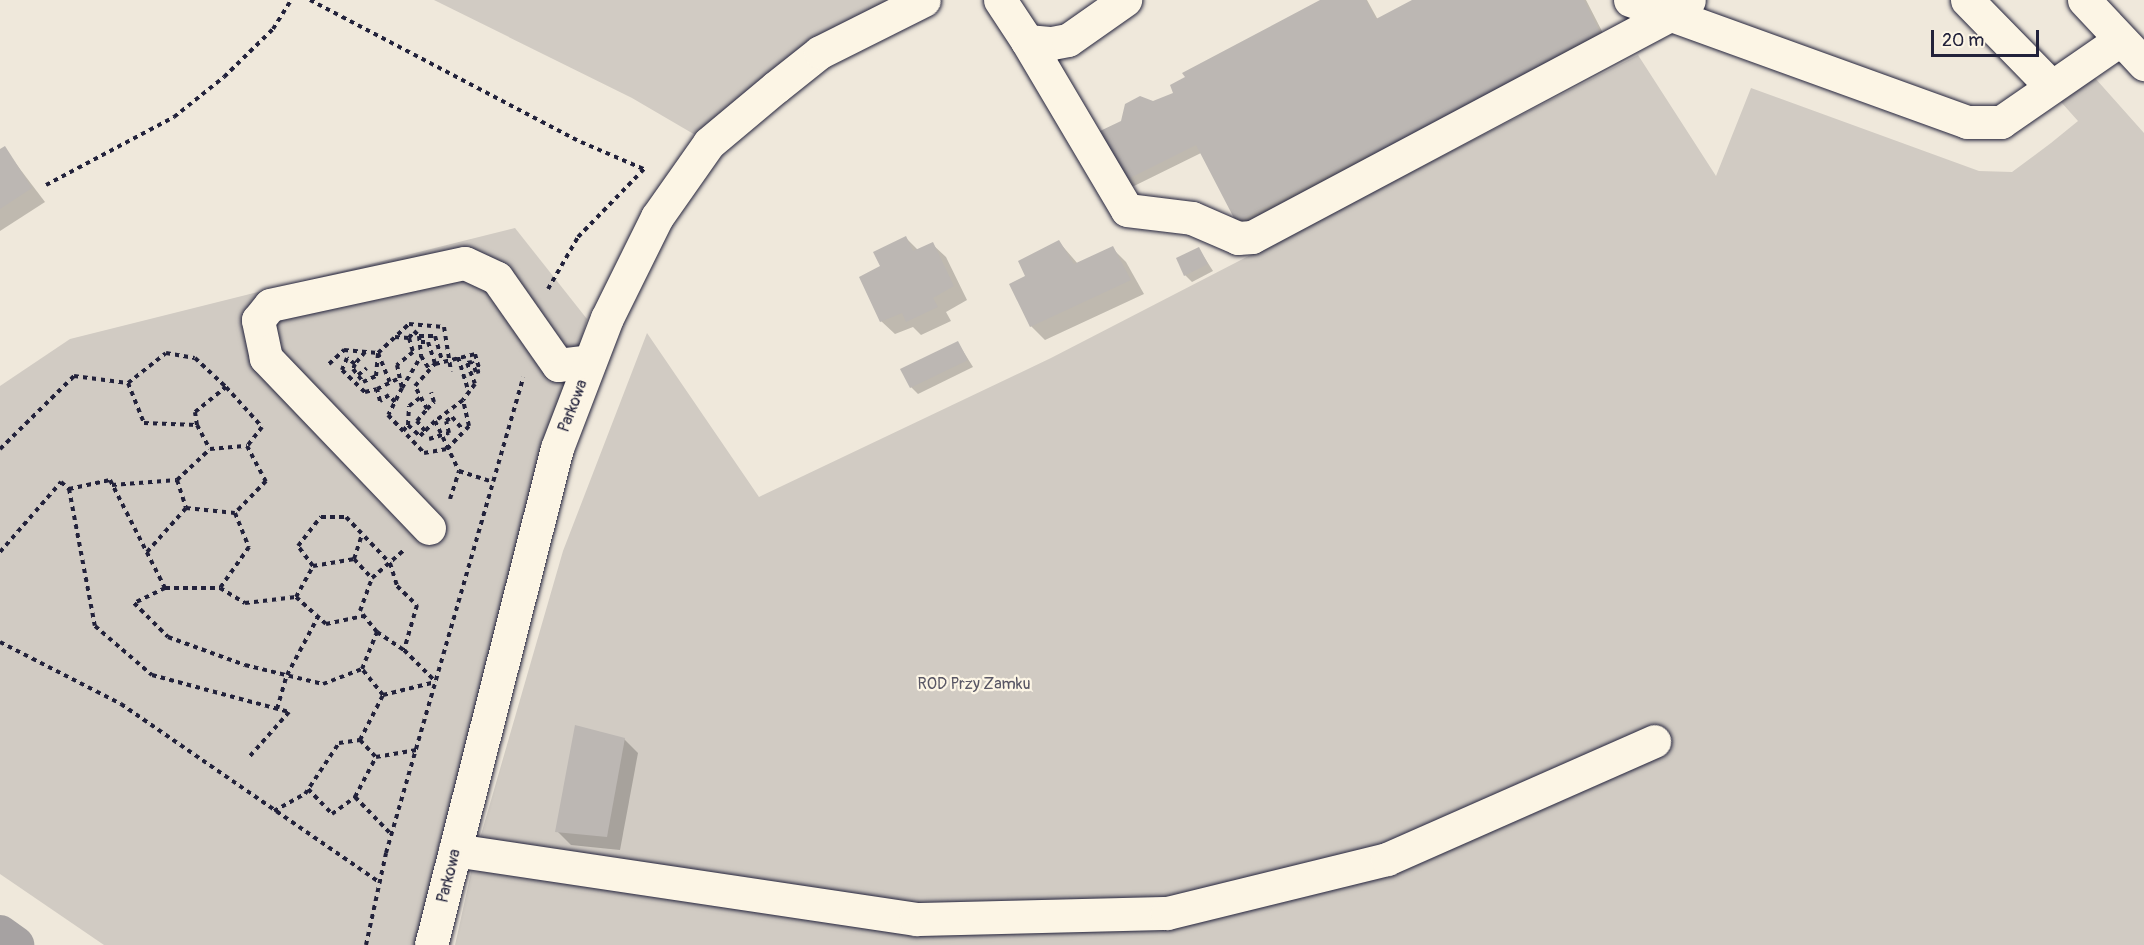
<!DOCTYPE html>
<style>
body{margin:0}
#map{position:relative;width:2144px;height:945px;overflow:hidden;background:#efe8db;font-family:Pangolin,sans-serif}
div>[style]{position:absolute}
.green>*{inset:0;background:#d1cbc3}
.shadow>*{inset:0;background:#0003}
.canal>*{height:38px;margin:-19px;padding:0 19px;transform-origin:19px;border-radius:19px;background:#a6a2a2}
.building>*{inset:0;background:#bcb7b3}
.path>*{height:4px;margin-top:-2px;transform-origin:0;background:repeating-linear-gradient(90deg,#22223b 0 4.5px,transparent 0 9px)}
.roads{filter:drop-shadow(0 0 2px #22223b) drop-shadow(0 0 2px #22223b)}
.minor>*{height:33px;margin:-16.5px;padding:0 16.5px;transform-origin:16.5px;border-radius:16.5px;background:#fcf5e5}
span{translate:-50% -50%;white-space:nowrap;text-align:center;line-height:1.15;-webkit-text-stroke:4.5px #fcf5e5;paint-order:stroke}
.street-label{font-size:16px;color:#22223b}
.park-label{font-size:16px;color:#575564}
.scale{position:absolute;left:1931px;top:30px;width:108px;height:27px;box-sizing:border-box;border:3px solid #22223b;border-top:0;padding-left:8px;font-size:18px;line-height:21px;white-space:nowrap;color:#22223b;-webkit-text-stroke:4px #fcf5e5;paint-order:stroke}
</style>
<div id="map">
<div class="green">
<div style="clip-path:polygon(434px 0,924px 0,709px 143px,632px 98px)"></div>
<div style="clip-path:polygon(1638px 55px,1716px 176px,1751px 88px,1979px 171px,2012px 172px,2051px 143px,2078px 121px,2061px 102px,2095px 78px,2144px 133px,2144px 945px,455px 945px,474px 859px,563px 551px,647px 333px,759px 497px,1051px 358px)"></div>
<div style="clip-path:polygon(515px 228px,587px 319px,417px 945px,104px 945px,0 874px,0 386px,70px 339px)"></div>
</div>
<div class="shadow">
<div style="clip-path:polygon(1323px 0,1367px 0,1378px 20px,1416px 0,1586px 0,1606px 39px,1244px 228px,1201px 153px,1132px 187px,1125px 180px,1122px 122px,1175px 94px)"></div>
<div style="clip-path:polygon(4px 148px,45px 202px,0 231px,0 150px)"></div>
<div style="clip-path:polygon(906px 238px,918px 250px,932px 244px,946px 257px,967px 300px,946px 312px,951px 321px,921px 335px,913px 327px,895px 334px,881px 321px,882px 267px)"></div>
<div style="clip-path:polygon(1059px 242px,1078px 264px,1112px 248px,1126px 262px,1144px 294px,1045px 340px,1031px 326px)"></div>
<div style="clip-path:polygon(1199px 249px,1213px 271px,1192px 282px,1185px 275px)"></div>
<div style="clip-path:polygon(958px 343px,973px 367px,918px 394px,911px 387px)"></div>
<div style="clip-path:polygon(624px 739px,638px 753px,620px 850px,571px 845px,557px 831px)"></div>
</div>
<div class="canal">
<div style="left:0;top:934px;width:19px;rotate:36deg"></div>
</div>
<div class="building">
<div style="clip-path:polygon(1320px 0,1366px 0,1376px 19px,1412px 0,1584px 0,1600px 32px,1563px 52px,1567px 60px,1373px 161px,1369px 153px,1236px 222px,1196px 145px,1124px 181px,1100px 131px,1121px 121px,1125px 104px,1140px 96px,1153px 101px,1173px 93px,1170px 85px,1185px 77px,1182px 73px)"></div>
<div style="clip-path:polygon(5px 146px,32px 188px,0 209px,0 149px)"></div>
<div style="clip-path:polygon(906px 236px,913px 251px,933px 242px,954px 286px,933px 298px,938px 307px,906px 322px,902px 313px,880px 322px,859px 277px,880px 266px,873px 252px)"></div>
<div style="clip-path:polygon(1059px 240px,1074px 264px,1113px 246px,1131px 280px,1030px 327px,1009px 284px,1025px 276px,1018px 261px)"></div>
<div style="clip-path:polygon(1199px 247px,1208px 264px,1184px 276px,1176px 258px)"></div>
<div style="clip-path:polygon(958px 341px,968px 360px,910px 388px,900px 369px)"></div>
<div style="clip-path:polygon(575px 725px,625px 738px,607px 837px,555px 832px)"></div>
</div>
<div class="path">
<div style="left:310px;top:0;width:306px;rotate:27.7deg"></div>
<div style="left:581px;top:142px;width:71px;rotate:23.3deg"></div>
<div style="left:46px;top:185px;width:145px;rotate:-28deg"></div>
<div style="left:174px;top:117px;width:64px;rotate:-38.7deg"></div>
<div style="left:224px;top:77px;width:69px;rotate:-44.4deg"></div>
<div style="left:273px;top:29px;width:34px;rotate:-58deg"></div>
<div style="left:548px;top:289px;width:60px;rotate:-60deg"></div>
<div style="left:578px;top:237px;width:95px;rotate:-45.9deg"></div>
<div style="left:419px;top:336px;width:20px;rotate:84deg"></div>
<div style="left:421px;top:356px;width:15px;rotate:58deg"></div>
<div style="left:395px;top:337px;width:14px;rotate:4deg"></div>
<div style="left:409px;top:338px;width:15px;rotate:74deg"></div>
<div style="left:413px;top:352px;width:21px;rotate:141deg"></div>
<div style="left:397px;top:365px;width:24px;rotate:78deg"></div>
<div style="left:402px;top:388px;width:30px;rotate:117deg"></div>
<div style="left:388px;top:415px;width:52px;rotate:46.5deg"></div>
<div style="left:424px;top:453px;width:23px;rotate:-10deg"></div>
<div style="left:447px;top:449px;width:32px;rotate:-46deg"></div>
<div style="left:469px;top:426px;width:27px;rotate:-103deg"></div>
<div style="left:409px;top:338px;width:9px;rotate:-54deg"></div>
<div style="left:414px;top:331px;width:7px;rotate:45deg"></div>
<div style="left:419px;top:336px;width:16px"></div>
<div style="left:435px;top:336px;width:26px;rotate:74deg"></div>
<div style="left:421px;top:342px;width:7px"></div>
<div style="left:428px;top:342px;width:23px;rotate:72deg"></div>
<div style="left:365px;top:352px;width:16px;rotate:130deg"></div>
<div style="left:355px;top:364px;width:10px;rotate:-143deg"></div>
<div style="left:347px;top:358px;width:13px;rotate:113deg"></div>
<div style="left:342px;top:370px;width:32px;rotate:44deg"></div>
<div style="left:365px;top:392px;width:12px;rotate:-14deg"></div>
<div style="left:458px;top:357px;width:37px;rotate:73deg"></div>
<div style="left:329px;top:364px;width:21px;rotate:-43deg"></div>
<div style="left:344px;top:350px;width:34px;rotate:5deg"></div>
<div style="left:378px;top:353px;width:42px;rotate:-43.1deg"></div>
<div style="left:409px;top:324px;width:35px;rotate:5deg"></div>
<div style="left:444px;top:327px;width:45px;rotate:81deg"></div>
<div style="left:355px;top:364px;width:5px;rotate:112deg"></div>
<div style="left:353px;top:369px;width:16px;rotate:52deg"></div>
<div style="left:363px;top:382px;width:14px;rotate:-25deg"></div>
<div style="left:376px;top:376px;width:23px;rotate:-85deg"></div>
<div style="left:378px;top:353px;width:31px;rotate:68deg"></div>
<div style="left:358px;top:375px;width:11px;rotate:-38deg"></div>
<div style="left:128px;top:383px;width:48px;rotate:-38.3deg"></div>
<div style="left:166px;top:353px;width:29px;rotate:10deg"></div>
<div style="left:195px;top:358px;width:42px;rotate:43.1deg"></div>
<div style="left:402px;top:388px;width:37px;rotate:-59deg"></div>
<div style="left:395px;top:402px;width:9px;rotate:-131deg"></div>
<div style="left:389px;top:395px;width:11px;rotate:146deg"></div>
<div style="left:380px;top:401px;width:12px;rotate:-104deg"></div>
<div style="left:377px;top:389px;width:25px;rotate:-26deg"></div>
<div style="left:427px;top:409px;width:10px;rotate:-45deg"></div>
<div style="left:434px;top:402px;width:10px;rotate:-107deg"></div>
<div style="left:435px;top:421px;width:14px;rotate:135deg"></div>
<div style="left:425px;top:431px;width:13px;rotate:-129deg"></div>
<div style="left:417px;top:421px;width:16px;rotate:-50deg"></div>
<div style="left:427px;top:409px;width:26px;rotate:-118deg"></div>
<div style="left:415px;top:386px;width:30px;rotate:-48deg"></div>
<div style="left:435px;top:364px;width:41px;rotate:-14deg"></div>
<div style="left:475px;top:354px;width:18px;rotate:74deg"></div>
<div style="left:480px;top:371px;width:4px;rotate:166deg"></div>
<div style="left:476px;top:372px;width:11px;rotate:-112deg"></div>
<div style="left:472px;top:362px;width:5px;rotate:169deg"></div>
<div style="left:467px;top:363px;width:22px;rotate:69deg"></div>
<div style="left:475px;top:384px;width:20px;rotate:127deg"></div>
<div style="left:463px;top:400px;width:35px;rotate:143deg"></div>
<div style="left:435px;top:421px;width:55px;rotate:64.4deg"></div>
<div style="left:197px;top:425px;width:13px;rotate:-99deg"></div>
<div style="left:195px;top:412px;width:40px;rotate:-39deg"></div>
<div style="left:226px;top:387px;width:54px;rotate:48deg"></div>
<div style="left:262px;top:427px;width:24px;rotate:128deg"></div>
<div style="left:408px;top:425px;width:16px;rotate:43deg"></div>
<div style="left:420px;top:436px;width:7px;rotate:-45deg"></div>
<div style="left:403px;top:431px;width:8px;rotate:-50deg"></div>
<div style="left:408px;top:425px;width:19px;rotate:-87deg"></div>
<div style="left:409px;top:406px;width:15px;rotate:-37deg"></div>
<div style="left:429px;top:439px;width:21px;rotate:-17deg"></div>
<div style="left:449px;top:433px;width:12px;rotate:-104deg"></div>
<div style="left:446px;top:421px;width:7px;rotate:-34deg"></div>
<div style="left:452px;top:417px;width:18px;rotate:49deg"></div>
<div style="left:0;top:449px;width:104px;rotate:-44.6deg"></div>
<div style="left:74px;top:376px;width:54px;rotate:7.4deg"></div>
<div style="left:128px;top:383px;width:43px;rotate:68.2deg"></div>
<div style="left:144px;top:423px;width:53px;rotate:2.2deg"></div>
<div style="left:197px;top:425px;width:27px;rotate:62deg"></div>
<div style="left:210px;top:449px;width:37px;rotate:-5deg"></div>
<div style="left:247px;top:446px;width:40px;rotate:62deg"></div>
<div style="left:266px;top:481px;width:45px;rotate:134.1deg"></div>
<div style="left:235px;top:513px;width:37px;rotate:68deg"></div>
<div style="left:249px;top:547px;width:50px;rotate:125.3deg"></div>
<div style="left:177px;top:480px;width:29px;rotate:72deg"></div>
<div style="left:112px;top:485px;width:65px;rotate:-4.4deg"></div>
<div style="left:177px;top:480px;width:45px;rotate:-43.2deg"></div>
<div style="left:69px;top:489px;width:42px;rotate:-12.4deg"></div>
<div style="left:110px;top:480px;width:121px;rotate:63deg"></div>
<div style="left:165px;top:588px;width:55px"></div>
<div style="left:220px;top:588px;width:29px;rotate:31deg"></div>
<div style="left:245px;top:603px;width:51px;rotate:-6.7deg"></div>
<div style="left:296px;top:597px;width:40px;rotate:42deg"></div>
<div style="left:326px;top:624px;width:39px;rotate:-12deg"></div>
<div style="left:450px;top:499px;width:29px;rotate:-72deg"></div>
<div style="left:459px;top:471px;width:36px;rotate:18deg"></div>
<div style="left:0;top:552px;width:93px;rotate:-48.9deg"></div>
<div style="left:61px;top:482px;width:11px;rotate:41deg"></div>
<div style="left:69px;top:489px;width:139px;rotate:79.3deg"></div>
<div style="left:95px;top:626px;width:75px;rotate:40.7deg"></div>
<div style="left:152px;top:675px;width:142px;rotate:15.1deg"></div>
<div style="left:289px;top:712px;width:60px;rotate:131.6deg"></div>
<div style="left:147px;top:552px;width:59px;rotate:-48.4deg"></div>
<div style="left:186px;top:508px;width:49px;rotate:5.8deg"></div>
<div style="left:354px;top:559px;width:26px;rotate:47deg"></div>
<div style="left:313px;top:566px;width:42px;rotate:-9.7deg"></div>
<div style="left:354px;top:559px;width:26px;rotate:-72deg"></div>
<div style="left:165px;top:588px;width:34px;rotate:154deg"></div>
<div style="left:134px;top:603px;width:48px;rotate:45deg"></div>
<div style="left:168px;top:637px;width:82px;rotate:20deg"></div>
<div style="left:245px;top:665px;width:80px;rotate:13.7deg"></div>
<div style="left:323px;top:684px;width:42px;rotate:-21deg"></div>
<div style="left:296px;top:597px;width:35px;rotate:-61deg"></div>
<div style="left:313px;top:566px;width:25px;rotate:-127deg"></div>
<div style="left:298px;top:546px;width:37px;rotate:-52deg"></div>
<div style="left:321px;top:517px;width:25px"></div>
<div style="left:346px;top:517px;width:64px;rotate:46.3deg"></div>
<div style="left:390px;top:563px;width:24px;rotate:73deg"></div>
<div style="left:397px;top:586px;width:28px;rotate:44deg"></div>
<div style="left:417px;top:605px;width:47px;rotate:106.1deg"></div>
<div style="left:404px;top:650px;width:44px;rotate:45deg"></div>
<div style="left:377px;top:632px;width:32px;rotate:34deg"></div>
<div style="left:0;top:642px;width:136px;rotate:27.1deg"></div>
<div style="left:121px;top:704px;width:315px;rotate:34.6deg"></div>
<div style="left:383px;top:695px;width:33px;rotate:-129deg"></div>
<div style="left:362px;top:669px;width:40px;rotate:-68deg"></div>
<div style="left:377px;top:632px;width:27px;rotate:-129deg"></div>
<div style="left:360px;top:611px;width:35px;rotate:-70deg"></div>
<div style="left:372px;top:578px;width:43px;rotate:-41.2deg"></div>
<div style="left:277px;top:709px;width:35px;rotate:-74deg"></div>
<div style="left:287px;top:675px;width:66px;rotate:-61.9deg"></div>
<div style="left:360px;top:740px;width:23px;rotate:47deg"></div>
<div style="left:308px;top:789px;width:35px;rotate:46deg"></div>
<div style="left:332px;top:814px;width:29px;rotate:-36deg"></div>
<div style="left:355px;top:797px;width:52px;rotate:45.8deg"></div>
<div style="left:355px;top:797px;width:45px;rotate:-62.3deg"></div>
<div style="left:376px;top:757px;width:41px;rotate:-9.9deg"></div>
<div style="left:274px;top:811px;width:35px;rotate:-29deg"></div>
<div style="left:305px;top:794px;width:61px;rotate:-56.3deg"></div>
<div style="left:339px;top:743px;width:21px;rotate:-8deg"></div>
<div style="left:360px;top:740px;width:51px;rotate:-62.9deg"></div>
<div style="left:383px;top:695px;width:54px;rotate:-14deg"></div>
<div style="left:366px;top:945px;width:94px;rotate:-77.7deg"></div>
<div style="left:386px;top:853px;width:495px;rotate:-73.9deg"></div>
</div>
<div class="roads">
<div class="minor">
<div style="left:1000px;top:0;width:49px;rotate:56.6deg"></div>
<div style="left:1027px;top:41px;width:25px;rotate:5deg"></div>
<div style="left:1052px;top:43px;width:16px;rotate:-11deg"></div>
<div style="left:1068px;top:40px;width:70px;rotate:-35.1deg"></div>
<div style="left:1630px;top:0;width:358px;rotate:19.9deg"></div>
<div style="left:1967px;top:122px;width:34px"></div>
<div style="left:2001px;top:122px;width:145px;rotate:-34.6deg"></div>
<div style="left:1967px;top:0;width:120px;rotate:45.7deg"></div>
<div style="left:2084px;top:0;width:88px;rotate:46.8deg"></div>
<div style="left:1027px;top:41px;width:196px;rotate:59.4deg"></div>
<div style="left:1127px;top:210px;width:65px;rotate:7deg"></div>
<div style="left:1192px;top:218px;width:50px;rotate:23.5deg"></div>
<div style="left:1238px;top:238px;width:14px;rotate:-4deg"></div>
<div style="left:1252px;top:237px;width:471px;rotate:-28deg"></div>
<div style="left:1668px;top:16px;width:26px;rotate:-37deg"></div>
<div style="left:429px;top:528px;width:236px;rotate:-133.8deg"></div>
<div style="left:266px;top:358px;width:39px;rotate:-102deg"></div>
<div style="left:258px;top:320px;width:19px;rotate:-51deg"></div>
<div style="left:270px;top:305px;width:199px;rotate:-12.2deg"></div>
<div style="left:465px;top:263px;width:35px;rotate:25deg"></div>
<div style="left:497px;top:278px;width:106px;rotate:55deg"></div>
<div style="left:558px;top:365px;width:32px;rotate:-7deg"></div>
<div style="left:455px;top:850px;width:466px;rotate:8.5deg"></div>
<div style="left:916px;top:919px;width:251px;rotate:-1.4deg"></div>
<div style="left:1167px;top:913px;width:227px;rotate:-13.8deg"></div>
<div style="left:1387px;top:859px;width:292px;rotate:-23.8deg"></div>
<div style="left:431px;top:945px;width:513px;rotate:-75.77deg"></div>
<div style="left:557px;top:448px;width:139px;rotate:-69deg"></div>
<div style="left:607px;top:318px;width:113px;rotate:-63.7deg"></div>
<div style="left:657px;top:217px;width:90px;rotate:-54.9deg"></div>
<div style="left:709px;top:143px;width:87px;rotate:-39.9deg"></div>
<div style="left:776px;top:87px;width:56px;rotate:-38.5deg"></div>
<div style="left:820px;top:52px;width:116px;rotate:-26.6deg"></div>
</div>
</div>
<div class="street-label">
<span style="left:573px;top:406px;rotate:-69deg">Parkowa</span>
<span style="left:449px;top:876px;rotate:-76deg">Parkowa</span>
</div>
<div class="park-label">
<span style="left:974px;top:684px">ROD Przy Zamku</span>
</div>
<div class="scale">20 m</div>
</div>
